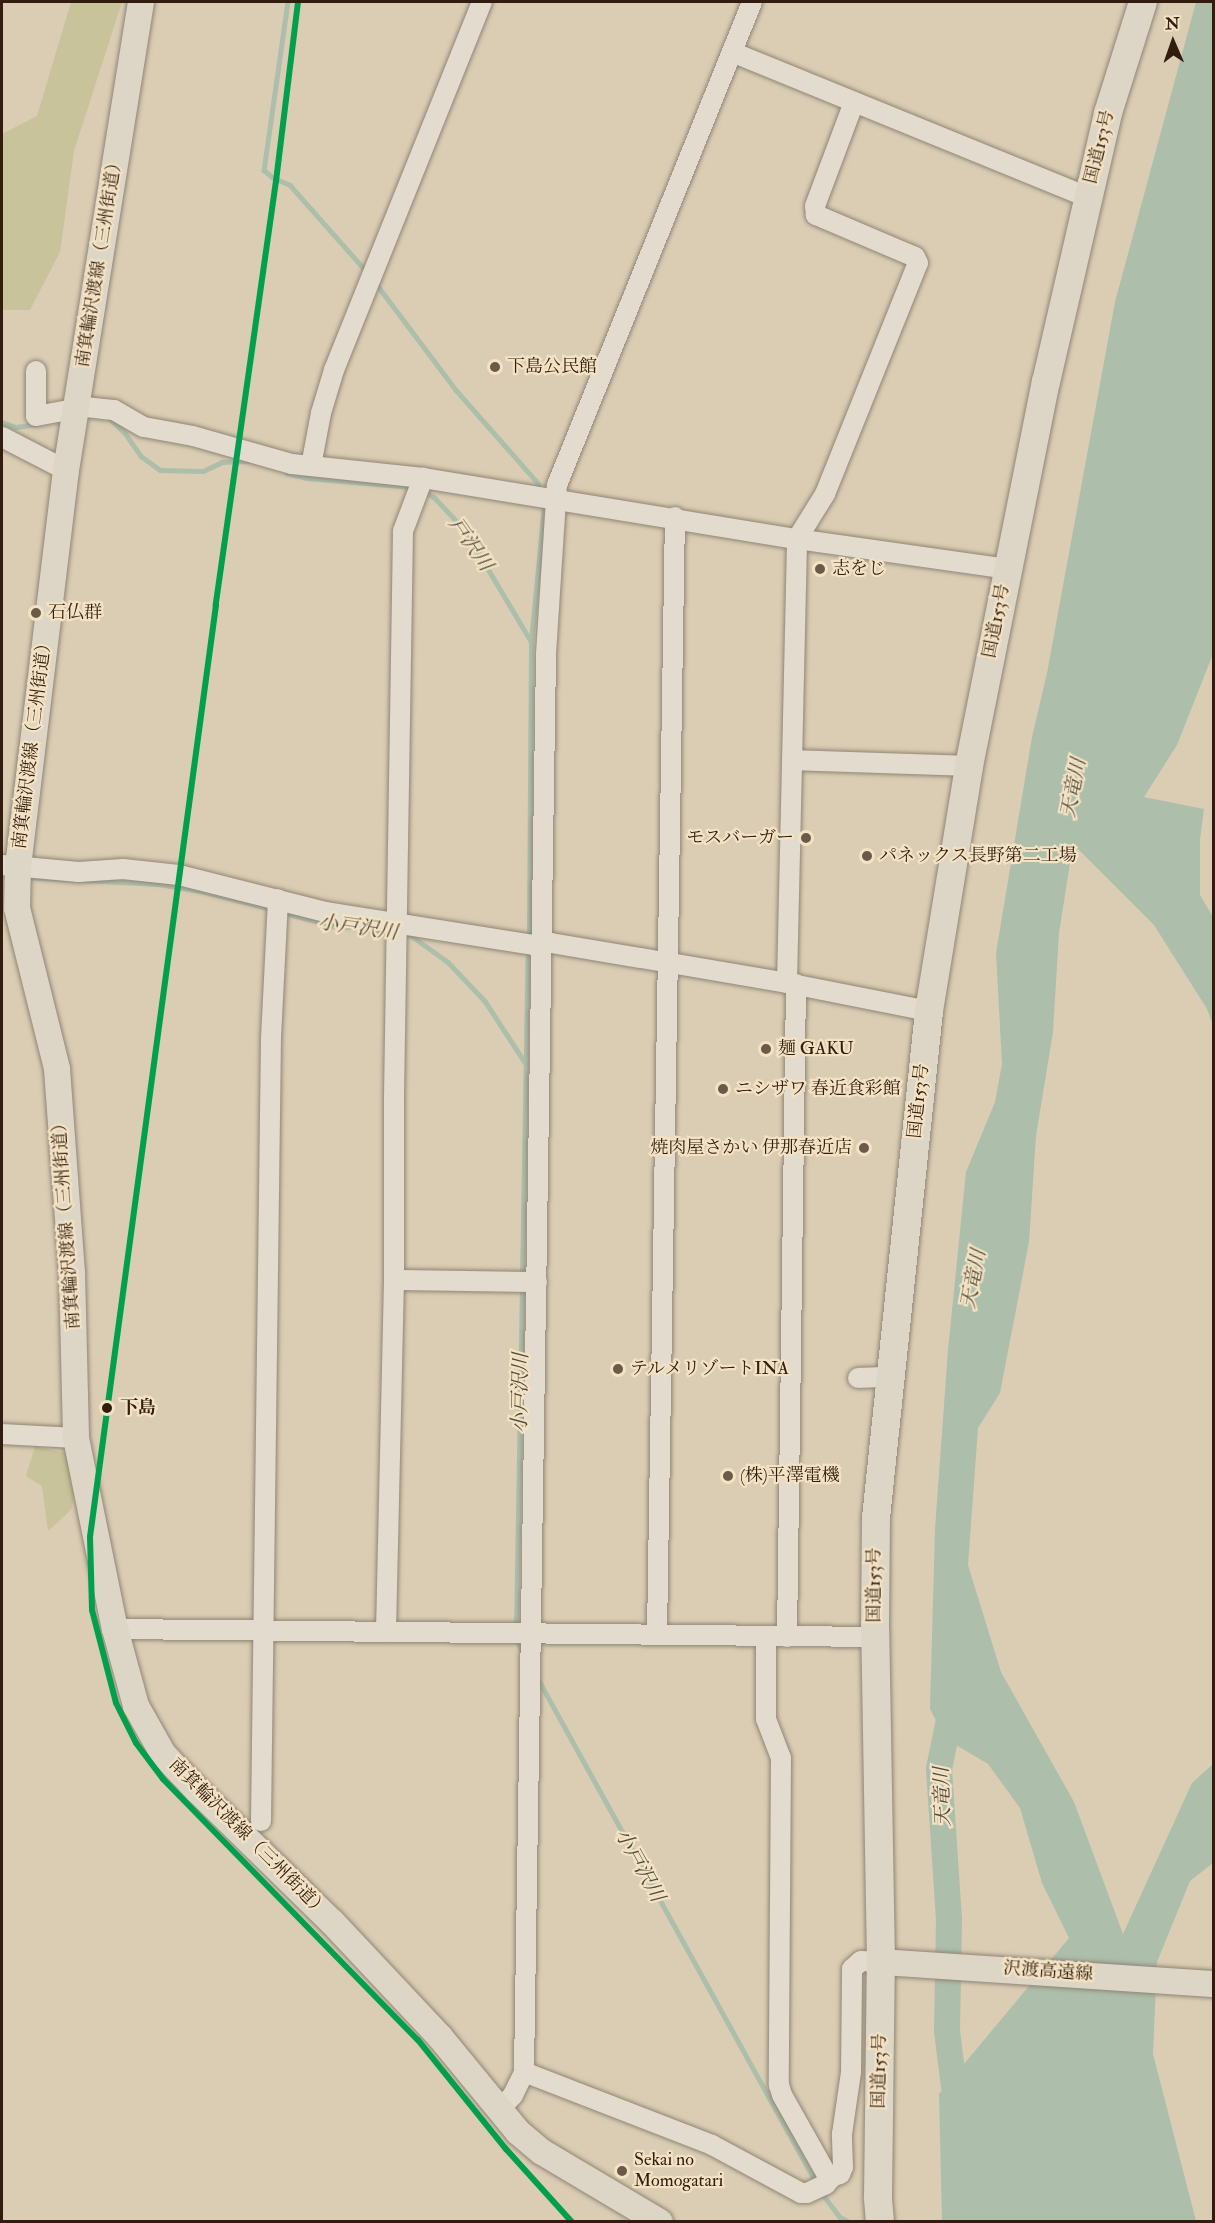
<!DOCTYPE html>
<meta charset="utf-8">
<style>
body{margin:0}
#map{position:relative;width:1215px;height:2223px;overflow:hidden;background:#dbcdb4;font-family:"IM FELL Double Pica","Noto Serif JP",serif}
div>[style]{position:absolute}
.green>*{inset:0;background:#c8c39a}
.water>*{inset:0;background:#adbeab}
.stream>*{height:4.5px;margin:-2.25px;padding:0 2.25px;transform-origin:2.25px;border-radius:2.25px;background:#adbeab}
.river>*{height:26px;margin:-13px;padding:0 13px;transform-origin:13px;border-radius:13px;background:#adbeab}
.roads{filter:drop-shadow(0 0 2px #908575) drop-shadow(0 0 2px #908575)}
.minor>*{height:20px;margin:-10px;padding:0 10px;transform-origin:10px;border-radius:10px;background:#e2dbce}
.major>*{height:26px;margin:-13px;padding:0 13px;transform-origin:13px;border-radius:13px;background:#ddd5c6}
.highway>*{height:28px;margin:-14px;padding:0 14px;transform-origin:14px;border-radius:14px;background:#ddd5c6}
.rail-1>*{height:6px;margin:-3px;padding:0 3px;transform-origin:3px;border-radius:3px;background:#029f4e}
.dots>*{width:16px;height:16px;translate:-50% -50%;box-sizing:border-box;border:3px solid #f3e2c3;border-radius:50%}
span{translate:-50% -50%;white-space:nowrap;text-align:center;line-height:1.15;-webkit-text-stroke:4.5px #f3e2c3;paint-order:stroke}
.street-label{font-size:18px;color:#311c0f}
.poi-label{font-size:18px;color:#311c0f}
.left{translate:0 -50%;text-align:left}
.right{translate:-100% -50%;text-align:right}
.stop-label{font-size:18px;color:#311c0f;font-weight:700}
.water-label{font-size:20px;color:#504b3d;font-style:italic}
.frame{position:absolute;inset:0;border:3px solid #311c0f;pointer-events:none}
.north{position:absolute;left:1143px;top:12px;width:60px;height:60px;-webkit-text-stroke:4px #f3e2c3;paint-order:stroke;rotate:358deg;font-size:16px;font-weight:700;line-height:24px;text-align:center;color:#311c0f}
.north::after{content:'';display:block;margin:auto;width:21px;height:27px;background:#311c0f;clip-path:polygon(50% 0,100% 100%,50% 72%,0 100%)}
</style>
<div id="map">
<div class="green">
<div style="clip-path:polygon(71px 2px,122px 2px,74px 151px,60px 252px,30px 310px,2px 310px,2px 134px,37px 116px)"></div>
<div style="clip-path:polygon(35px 1446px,69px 1454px,75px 1492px,71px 1510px,48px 1531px,42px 1486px,26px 1476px)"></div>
</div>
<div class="water">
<div style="clip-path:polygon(1196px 2px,1213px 2px,1213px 654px,1177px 745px,1144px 797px,1204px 809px,1200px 840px,1200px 895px,1213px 917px,1213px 1025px,1207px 1009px,1154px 925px,1073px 844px,1059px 933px,1053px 1032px,1036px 1136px,1029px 1242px,1000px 1393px,978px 1428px,968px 1565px,1001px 1672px,1074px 1802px,1123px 1934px,1192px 1783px,1213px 1764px,1213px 1863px,1190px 1881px,1157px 1962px,1153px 2054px,1196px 2221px,942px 2221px,939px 2094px,1069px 1938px,1042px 1883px,1020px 1808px,988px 1764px,946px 1739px,930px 1709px,935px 1529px,948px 1350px,966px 1172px,995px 1102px,1002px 1064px,996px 953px,1032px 737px,1047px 673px,1115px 302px)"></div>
</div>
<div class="stream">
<div style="left:288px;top:2px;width:170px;rotate:98.1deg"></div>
<div style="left:264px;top:170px;width:11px;rotate:41deg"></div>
<div style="left:272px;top:177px;width:20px;rotate:24deg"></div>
<div style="left:290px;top:185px;width:116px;rotate:48.5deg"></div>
<div style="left:375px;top:282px;width:135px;rotate:53.1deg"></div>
<div style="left:456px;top:390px;width:125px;rotate:48.6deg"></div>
<div style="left:107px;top:416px;width:25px;rotate:43deg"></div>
<div style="left:125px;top:433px;width:28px;rotate:55deg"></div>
<div style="left:141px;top:456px;width:24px;rotate:36deg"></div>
<div style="left:160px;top:470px;width:43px;rotate:1.3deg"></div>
<div style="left:203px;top:471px;width:21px;rotate:-25deg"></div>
<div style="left:222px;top:462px;width:26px;rotate:-2deg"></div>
<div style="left:2px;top:422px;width:15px;rotate:20deg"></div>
<div style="left:16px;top:427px;width:21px;rotate:-8deg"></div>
<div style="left:287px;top:473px;width:21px;rotate:14deg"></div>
<div style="left:307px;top:478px;width:106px;rotate:4.9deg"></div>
<div style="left:423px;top:491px;width:13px;rotate:29deg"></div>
<div style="left:434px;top:497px;width:45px;rotate:46.8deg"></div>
<div style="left:465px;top:530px;width:129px;rotate:59.3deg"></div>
<div style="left:25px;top:877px;width:134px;rotate:3deg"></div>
<div style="left:159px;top:884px;width:43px;rotate:9.5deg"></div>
<div style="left:201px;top:891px;width:73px;rotate:14.2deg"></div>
<div style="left:282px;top:912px;width:53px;rotate:15.4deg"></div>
<div style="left:333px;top:926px;width:35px;rotate:3deg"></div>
<div style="left:529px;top:932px;width:291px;rotate:-89.6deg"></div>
<div style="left:531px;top:641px;width:136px;rotate:-84.5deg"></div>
<div style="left:409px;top:934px;width:48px;rotate:35.7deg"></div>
<div style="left:448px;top:962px;width:54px;rotate:46.5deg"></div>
<div style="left:485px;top:1001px;width:75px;rotate:56.9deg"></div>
<div style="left:522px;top:1278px;width:328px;rotate:-89deg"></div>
<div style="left:516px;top:1629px;width:342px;rotate:-89deg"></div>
<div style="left:516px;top:1638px;width:17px;rotate:66deg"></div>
<div style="left:537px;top:1677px;width:579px;rotate:61.09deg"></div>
<div style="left:821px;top:2192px;width:31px;rotate:53deg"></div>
<div style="left:840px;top:2217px;width:10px;rotate:29deg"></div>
</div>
<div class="river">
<div style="left:952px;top:1705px;width:65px;rotate:101.5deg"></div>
<div style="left:939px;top:1769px;width:149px;rotate:86.2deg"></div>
<div style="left:949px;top:1918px;width:113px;rotate:91deg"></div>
<div style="left:947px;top:2031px;width:80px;rotate:82.8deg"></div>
</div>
<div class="roads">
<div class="minor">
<div style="left:732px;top:52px;width:384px;rotate:22.2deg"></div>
<div style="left:36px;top:371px;width:45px;rotate:90deg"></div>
<div style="left:36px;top:416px;width:50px;rotate:-10.4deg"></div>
<div style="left:85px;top:407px;width:18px;rotate:6deg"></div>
<div style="left:103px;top:409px;width:11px;rotate:5deg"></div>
<div style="left:114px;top:410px;width:34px;rotate:30deg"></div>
<div style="left:144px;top:427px;width:50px;rotate:10.4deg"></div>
<div style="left:193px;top:436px;width:103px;rotate:15.8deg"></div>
<div style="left:292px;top:464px;width:132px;rotate:6.1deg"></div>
<div style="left:423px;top:478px;width:379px;rotate:9.3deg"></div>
<div style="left:797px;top:539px;width:213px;rotate:8.1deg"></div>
<div style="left:2px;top:437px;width:72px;rotate:27.3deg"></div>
<div style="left:311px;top:466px;width:54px;rotate:-79.3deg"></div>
<div style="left:321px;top:413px;width:45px;rotate:-73.2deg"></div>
<div style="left:334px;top:370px;width:397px;rotate:-68.1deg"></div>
<div style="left:792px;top:760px;width:177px;rotate:1.9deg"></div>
<div style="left:2px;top:865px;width:77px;rotate:5.2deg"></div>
<div style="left:79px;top:872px;width:44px;rotate:-3.9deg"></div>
<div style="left:123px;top:869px;width:56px;rotate:6.1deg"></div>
<div style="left:179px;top:875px;width:151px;rotate:14.2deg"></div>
<div style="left:325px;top:912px;width:212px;rotate:9deg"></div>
<div style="left:534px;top:945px;width:17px;rotate:-7deg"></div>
<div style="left:551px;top:943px;width:91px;rotate:9.5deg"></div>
<div style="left:641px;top:958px;width:148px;rotate:9.7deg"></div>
<div style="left:787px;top:983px;width:145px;rotate:11.2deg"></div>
<div style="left:787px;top:983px;width:444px;rotate:-88.7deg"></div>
<div style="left:797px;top:539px;width:53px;rotate:-58.1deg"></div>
<div style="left:825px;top:494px;width:249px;rotate:-68.1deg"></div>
<div style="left:918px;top:263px;width:7px;rotate:-117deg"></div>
<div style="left:915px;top:257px;width:108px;rotate:-157deg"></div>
<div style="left:816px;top:215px;width:9px;rotate:-96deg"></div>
<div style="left:815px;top:206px;width:111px;rotate:-69.4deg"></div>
<div style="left:394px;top:1280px;width:143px;rotate:0.8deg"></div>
<div style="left:858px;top:1378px;width:31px;rotate:-2deg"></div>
<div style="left:2px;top:1434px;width:74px;rotate:3.1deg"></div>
<div style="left:115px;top:1629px;width:760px;rotate:0.6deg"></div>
<div style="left:386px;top:1632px;width:352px;rotate:-88.7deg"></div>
<div style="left:394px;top:1280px;width:183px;rotate:-90deg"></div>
<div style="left:394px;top:1097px;width:566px;rotate:-89.09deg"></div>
<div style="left:403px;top:531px;width:57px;rotate:-69.3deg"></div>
<div style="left:657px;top:1635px;width:1118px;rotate:-89.08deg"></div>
<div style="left:766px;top:1637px;width:82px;rotate:90deg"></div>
<div style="left:766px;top:1719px;width:42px;rotate:69deg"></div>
<div style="left:781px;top:1758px;width:327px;rotate:90.4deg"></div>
<div style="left:779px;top:2085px;width:10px;rotate:73deg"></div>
<div style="left:782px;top:2095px;width:90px;rotate:60.6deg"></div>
<div style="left:826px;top:2173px;width:7px;rotate:34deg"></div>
<div style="left:832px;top:2177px;width:9px;rotate:-21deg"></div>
<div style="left:840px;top:2174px;width:8px;rotate:-67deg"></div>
<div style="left:843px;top:2167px;width:33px;rotate:-92deg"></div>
<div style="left:842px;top:2134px;width:63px;rotate:-81.7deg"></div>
<div style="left:851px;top:2072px;width:103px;rotate:-89.4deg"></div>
<div style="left:852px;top:1969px;width:12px;rotate:-42deg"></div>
<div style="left:861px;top:1961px;width:20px;rotate:3deg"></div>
<div style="left:787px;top:1637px;width:653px;rotate:-89.21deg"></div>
<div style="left:261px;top:1821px;width:783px;rotate:-89.27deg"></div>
<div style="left:271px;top:1038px;width:139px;rotate:-87.1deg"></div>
<div style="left:524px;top:2072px;width:202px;rotate:21.2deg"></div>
<div style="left:712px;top:2145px;width:101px;rotate:28.3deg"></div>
<div style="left:801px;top:2193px;width:6px"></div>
<div style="left:807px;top:2193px;width:21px;rotate:-25deg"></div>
<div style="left:826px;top:2184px;width:9px;rotate:-49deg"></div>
<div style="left:500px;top:2109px;width:19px;rotate:-47deg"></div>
<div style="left:513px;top:2095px;width:25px;rotate:-64deg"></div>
<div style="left:524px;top:2072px;width:1418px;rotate:-89.11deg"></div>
<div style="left:546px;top:654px;width:169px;rotate:-86.3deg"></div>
<div style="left:557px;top:485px;width:521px;rotate:-68.01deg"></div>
</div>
<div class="major">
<div style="left:141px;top:2px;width:474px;rotate:99.1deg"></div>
<div style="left:66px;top:470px;width:398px;rotate:96.9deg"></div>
<div style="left:18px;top:865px;width:43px;rotate:91.3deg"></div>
<div style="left:17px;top:908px;width:166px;rotate:76deg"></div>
<div style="left:57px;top:1069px;width:204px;rotate:85.8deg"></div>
<div style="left:72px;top:1272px;width:166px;rotate:88.6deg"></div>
<div style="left:76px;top:1438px;width:195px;rotate:78.5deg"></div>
<div style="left:115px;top:1629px;width:80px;rotate:74.7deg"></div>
<div style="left:136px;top:1706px;width:55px;rotate:60.6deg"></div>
<div style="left:163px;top:1754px;width:50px;rotate:46.6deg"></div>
<div style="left:197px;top:1790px;width:189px;rotate:44.4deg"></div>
<div style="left:332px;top:1922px;width:158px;rotate:46.8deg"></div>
<div style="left:440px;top:2037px;width:123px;rotate:50.6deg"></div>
<div style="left:518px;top:2132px;width:31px;rotate:40deg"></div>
<div style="left:542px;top:2152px;width:137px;rotate:30.7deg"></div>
<div style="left:881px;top:1962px;width:334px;rotate:3.8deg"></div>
</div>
<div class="highway">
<div style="left:880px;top:2222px;width:25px;rotate:-95deg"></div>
<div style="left:878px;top:2197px;width:235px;rotate:-89.3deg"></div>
<div style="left:881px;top:1962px;width:332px;rotate:-91deg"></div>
<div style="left:875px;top:1630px;width:112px;rotate:-89.5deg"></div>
<div style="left:876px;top:1518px;width:510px;rotate:-84.03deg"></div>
<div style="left:929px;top:1011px;width:248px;rotate:-80.7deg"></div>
<div style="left:969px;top:766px;width:392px;rotate:-78.7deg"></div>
<div style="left:1046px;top:382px;width:276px;rotate:-77deg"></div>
<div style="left:1108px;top:113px;width:116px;rotate:-72.5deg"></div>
</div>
</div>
<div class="rail-1">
<div style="left:298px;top:2px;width:180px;rotate:97deg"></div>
<div style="left:276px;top:181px;width:428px;rotate:98.1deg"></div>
<div style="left:216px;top:605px;width:940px;rotate:97.7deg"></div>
<div style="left:90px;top:1537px;width:73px;rotate:88.4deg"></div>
<div style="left:92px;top:1610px;width:96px;rotate:75.5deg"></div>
<div style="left:116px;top:1703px;width:45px;rotate:63.4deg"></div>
<div style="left:136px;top:1743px;width:45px;rotate:53.1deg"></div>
<div style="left:163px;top:1779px;width:365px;rotate:45.7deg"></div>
<div style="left:418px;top:2040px;width:140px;rotate:51.1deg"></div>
<div style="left:506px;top:2149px;width:98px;rotate:47.9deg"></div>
</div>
<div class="dots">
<div style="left:495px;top:367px;background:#6c5a49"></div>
<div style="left:820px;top:569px;background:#6c5a49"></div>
<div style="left:36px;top:613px;background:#6c5a49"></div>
<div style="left:806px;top:838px;background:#6c5a49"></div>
<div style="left:867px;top:856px;background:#6c5a49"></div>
<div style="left:766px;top:1049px;background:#6c5a49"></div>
<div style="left:723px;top:1089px;background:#6c5a49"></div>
<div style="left:864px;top:1148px;background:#6c5a49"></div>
<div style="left:618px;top:1369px;background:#6c5a49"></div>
<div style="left:107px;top:1408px;background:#311c0f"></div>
<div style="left:728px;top:1476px;background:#6c5a49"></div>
<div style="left:622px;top:2171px;background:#6c5a49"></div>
</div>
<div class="street-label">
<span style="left:1100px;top:147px;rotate:-76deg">国道153号</span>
<span style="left:100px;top:261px;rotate:-81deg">南箕輪沢渡線（三州街道）</span>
<span style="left:997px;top:621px;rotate:-79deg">国道153号</span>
<span style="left:33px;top:742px;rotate:-83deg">南箕輪沢渡線（三州街道）</span>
<span style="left:919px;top:1101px;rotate:-84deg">国道153号</span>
<span style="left:67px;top:1222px;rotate:-94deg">南箕輪沢渡線（三州街道）</span>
<span style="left:875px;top:1585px;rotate:-90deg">国道153号</span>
<span style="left:248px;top:1838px;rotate:45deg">南箕輪沢渡線（三州街道）</span>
<span style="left:1048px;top:1972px;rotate:4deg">沢渡高遠線</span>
<span style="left:880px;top:2071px;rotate:-89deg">国道153号</span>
</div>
<div class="poi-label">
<span class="left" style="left:507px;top:367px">下島公民館</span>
<span class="left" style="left:832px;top:569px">志をじ</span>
<span class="left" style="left:48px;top:613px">石仏群</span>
<span class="right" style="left:794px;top:838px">モスバーガー</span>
<span class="left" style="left:879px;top:856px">パネックス長野第二工場</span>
<span class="left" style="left:778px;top:1049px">麺 GAKU</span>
<span class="left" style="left:735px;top:1089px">ニシザワ 春近食彩館</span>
<span class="right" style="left:852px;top:1148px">焼肉屋さかい 伊那春近店</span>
<span class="left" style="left:630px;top:1369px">テルメリゾートINA</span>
<span class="left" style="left:740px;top:1476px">(株)平澤電機</span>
<span class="left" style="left:634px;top:2171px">Sekai no<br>Momogatari</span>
</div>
<div class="stop-label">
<span class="left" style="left:120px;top:1408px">下島</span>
</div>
<div class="water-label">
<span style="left:471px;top:544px;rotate:55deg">戸沢川</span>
<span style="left:1073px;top:788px;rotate:-79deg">天竜川</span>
<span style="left:358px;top:927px;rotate:8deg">小戸沢川</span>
<span style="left:973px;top:1279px;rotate:-79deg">天竜川</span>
<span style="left:520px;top:1393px;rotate:-89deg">小戸沢川</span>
<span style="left:942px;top:1797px;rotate:-92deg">天竜川</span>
<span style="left:640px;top:1865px;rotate:61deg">小戸沢川</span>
</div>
<div class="frame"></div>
<div class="north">N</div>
</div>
